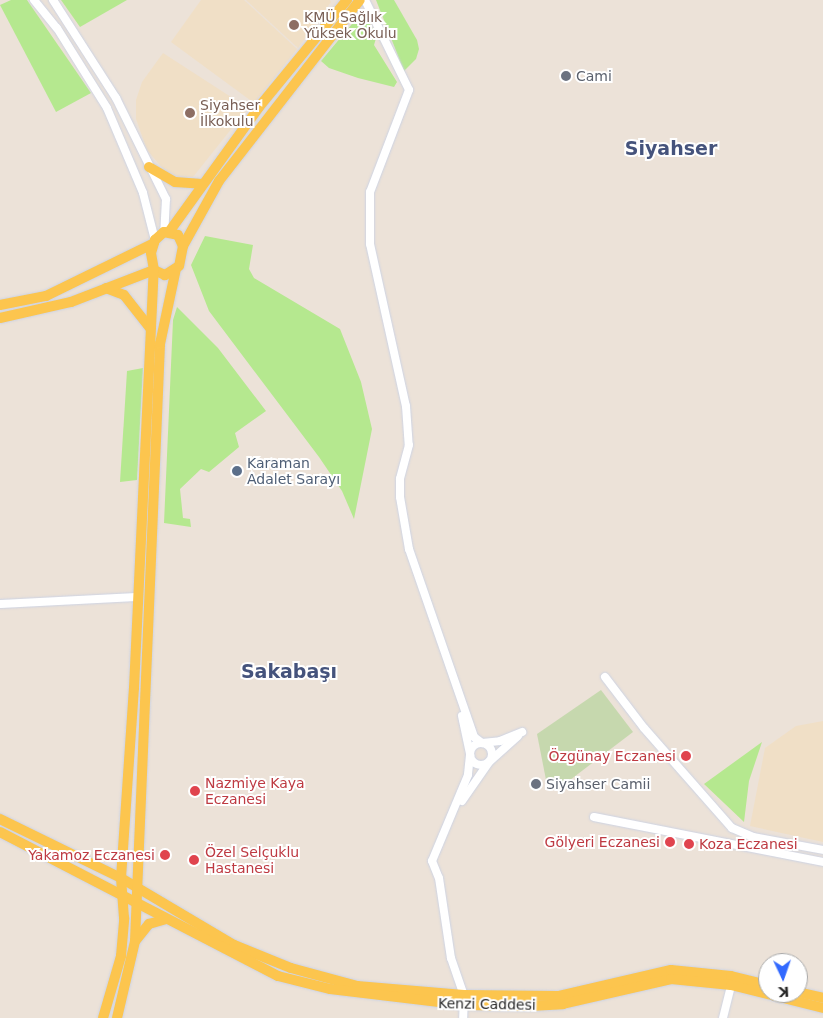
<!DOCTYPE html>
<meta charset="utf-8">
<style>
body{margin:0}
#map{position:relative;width:823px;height:1018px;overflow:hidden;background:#ece2d8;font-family:"DejaVu Sans",sans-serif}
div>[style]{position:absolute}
.education>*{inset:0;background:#f0dfc6}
.green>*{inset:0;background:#b5e88f}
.cemetery>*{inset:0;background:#c6d8ae}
.roads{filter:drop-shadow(0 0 1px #cdd3e3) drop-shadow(0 0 1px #cdd3e3)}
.minor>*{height:8px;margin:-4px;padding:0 4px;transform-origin:4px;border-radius:4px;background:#fff}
.minor>.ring{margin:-4px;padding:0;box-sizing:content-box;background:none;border:8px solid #fff;border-radius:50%}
.major>*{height:10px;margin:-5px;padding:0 5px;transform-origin:5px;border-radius:5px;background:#fcc54e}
.dots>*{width:14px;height:14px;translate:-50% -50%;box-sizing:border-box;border:2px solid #fff;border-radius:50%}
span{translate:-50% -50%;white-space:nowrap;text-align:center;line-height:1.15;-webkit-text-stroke:4px #fff;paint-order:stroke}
.education-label{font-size:14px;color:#785e54}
.left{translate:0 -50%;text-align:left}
.worship-label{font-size:14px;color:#5b616d}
.service-label{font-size:14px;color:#4e5e75}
.health-label{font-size:14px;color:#be3a42}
.right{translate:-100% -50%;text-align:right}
.street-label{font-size:14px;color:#282828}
.district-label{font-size:19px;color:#45537c;font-weight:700}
.north{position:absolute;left:758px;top:953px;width:50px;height:50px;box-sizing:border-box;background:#fff;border:1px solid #a9a9a9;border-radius:50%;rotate:177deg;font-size:14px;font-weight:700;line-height:20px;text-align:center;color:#282828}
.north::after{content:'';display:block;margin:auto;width:18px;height:22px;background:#3269ff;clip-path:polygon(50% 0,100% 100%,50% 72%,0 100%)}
</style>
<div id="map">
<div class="education">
<div style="clip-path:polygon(201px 0,244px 0,297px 49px,254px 103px,171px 42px)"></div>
<div style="clip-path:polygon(246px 0,330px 0,331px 2px,298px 48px)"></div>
<div style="clip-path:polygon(163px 53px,248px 108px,193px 177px,180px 178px,165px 171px,147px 150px,136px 119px,136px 100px,142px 82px)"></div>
<div style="clip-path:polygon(823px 721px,823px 842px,750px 826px,765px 748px,796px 726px)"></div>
</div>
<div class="green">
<div style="clip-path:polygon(11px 0,27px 0,91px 93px,56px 112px,0 5px)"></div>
<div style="clip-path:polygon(61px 0,127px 0,80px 27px)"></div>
<div style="clip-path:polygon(376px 0,394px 0,417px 40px,419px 49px,416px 59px,404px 71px)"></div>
<div style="clip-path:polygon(362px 12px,377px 35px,374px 45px,397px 82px,394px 87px,358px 78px,329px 68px,321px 61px)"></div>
<div style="clip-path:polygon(205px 236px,253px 245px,249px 269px,254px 278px,340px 329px,361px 382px,372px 429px,354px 519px,342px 491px,319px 457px,209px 311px,191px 265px)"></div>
<div style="clip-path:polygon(177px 307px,218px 348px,266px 411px,235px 433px,239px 447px,209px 472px,201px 469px,180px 489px,183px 518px,190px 519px,191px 527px,164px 523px,173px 320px)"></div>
<div style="clip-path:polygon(143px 368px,137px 480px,120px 482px,127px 371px)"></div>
<div style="clip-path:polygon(762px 742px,749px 781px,744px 822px,704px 784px)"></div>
</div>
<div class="cemetery">
<div style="clip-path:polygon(601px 690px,633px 732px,570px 780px,548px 790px,537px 734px)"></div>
</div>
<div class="roads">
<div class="minor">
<div style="left:34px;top:0;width:36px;rotate:51deg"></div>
<div style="left:57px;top:28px;width:94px;rotate:58deg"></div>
<div style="left:107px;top:108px;width:92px;rotate:67deg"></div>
<div style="left:143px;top:193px;width:49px;rotate:75.7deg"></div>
<div style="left:53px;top:0;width:117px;rotate:57.3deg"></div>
<div style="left:116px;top:98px;width:113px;rotate:63.7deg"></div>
<div style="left:166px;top:199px;width:33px;rotate:93deg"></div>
<div style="left:365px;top:0;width:100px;rotate:63.9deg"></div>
<div style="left:409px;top:90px;width:109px;rotate:110.9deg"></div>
<div style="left:370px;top:192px;width:52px;rotate:90deg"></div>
<div style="left:370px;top:244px;width:166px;rotate:77.5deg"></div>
<div style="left:406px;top:406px;width:39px;rotate:86deg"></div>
<div style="left:409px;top:445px;width:35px;rotate:105deg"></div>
<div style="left:400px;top:479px;width:18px;rotate:90deg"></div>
<div style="left:400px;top:497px;width:53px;rotate:80.2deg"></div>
<div style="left:409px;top:549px;width:199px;rotate:70.9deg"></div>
<div style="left:474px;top:737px;width:10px;rotate:37deg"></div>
<div style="left:482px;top:743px;width:18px;rotate:-6deg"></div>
<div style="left:500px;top:741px;width:24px;rotate:-22deg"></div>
<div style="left:0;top:604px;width:137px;rotate:-2.9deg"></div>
<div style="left:605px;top:677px;width:64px;rotate:52.6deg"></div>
<div style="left:644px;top:728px;width:133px;rotate:48.7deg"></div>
<div style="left:732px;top:828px;width:23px;rotate:23deg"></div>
<div style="left:753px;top:837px;width:71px;rotate:10.5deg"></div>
<div style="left:462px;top:716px;width:40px;rotate:78deg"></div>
<div style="left:470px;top:755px;width:20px;rotate:96deg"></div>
<div style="left:468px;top:775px;width:93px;rotate:112.7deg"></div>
<div style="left:432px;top:861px;width:18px;rotate:68deg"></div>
<div style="left:439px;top:878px;width:81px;rotate:81.5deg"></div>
<div style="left:451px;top:958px;width:39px;rotate:71deg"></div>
<div style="left:464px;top:995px;width:23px;rotate:92deg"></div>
<div class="ring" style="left:470px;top:743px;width:14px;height:14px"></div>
<div style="left:462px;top:801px;width:47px;rotate:-55.3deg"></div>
<div style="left:489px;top:762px;width:39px;rotate:-42deg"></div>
<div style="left:594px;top:817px;width:233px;rotate:11.1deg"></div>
<div style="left:723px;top:1018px;width:34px;rotate:-76deg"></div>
</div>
<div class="major">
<div style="left:149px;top:167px;width:30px;rotate:30deg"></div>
<div style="left:175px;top:182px;width:27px;rotate:4deg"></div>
<div style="left:164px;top:232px;width:14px;rotate:12deg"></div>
<div style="left:178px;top:235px;width:12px;rotate:66deg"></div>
<div style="left:183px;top:246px;width:20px;rotate:101deg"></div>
<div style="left:179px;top:266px;width:17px;rotate:147deg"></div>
<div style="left:165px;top:275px;width:12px;rotate:-156deg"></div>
<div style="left:154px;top:270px;width:17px;rotate:-100deg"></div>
<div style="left:151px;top:253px;width:14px;rotate:-73deg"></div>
<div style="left:155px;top:240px;width:12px;rotate:-42deg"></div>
<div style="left:169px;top:232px;width:154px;rotate:-54.2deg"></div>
<div style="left:259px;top:107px;width:139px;rotate:-50.6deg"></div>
<div style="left:183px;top:246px;width:74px;rotate:-61deg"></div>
<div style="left:219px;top:181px;width:229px;rotate:-52.1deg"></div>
<div style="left:106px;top:288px;width:19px;rotate:21deg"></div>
<div style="left:124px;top:295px;width:42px;rotate:51.8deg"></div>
<div style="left:0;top:305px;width:47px;rotate:-11.1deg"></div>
<div style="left:46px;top:296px;width:120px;rotate:-26.1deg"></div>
<div style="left:0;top:318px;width:73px;rotate:-12.7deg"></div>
<div style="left:71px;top:302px;width:89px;rotate:-21.1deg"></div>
<div style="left:0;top:819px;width:135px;rotate:26deg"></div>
<div style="left:121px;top:878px;width:131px;rotate:30.7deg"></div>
<div style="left:234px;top:945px;width:61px;rotate:22deg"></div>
<div style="left:291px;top:968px;width:68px;rotate:15.3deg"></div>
<div style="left:357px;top:986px;width:107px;rotate:4.8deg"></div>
<div style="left:464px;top:995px;width:94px;rotate:0.6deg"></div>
<div style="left:558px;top:996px;width:116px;rotate:-13deg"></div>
<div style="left:671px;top:970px;width:60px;rotate:5.7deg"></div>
<div style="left:731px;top:976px;width:38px;rotate:14deg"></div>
<div style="left:0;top:832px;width:313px;rotate:27.4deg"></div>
<div style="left:278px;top:976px;width:54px;rotate:14deg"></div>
<div style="left:330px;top:989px;width:135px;rotate:6.8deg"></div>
<div style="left:464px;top:1005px;width:66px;rotate:0.9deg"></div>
<div style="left:530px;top:1006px;width:33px;rotate:-3deg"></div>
<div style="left:563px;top:1004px;width:111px;rotate:-13deg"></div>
<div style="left:671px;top:979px;width:60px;rotate:5.7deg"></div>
<div style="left:731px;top:985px;width:95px;rotate:14deg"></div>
<div style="left:136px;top:940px;width:21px;rotate:-51deg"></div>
<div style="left:149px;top:924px;width:18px;rotate:-16deg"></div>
<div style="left:798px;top:992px;width:26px;rotate:13deg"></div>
<div style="left:103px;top:1018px;width:65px;rotate:-73.8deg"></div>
<div style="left:121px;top:956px;width:38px;rotate:-85deg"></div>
<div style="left:124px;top:918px;width:40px;rotate:-94.3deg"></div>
<div style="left:121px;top:878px;width:190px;rotate:-86.1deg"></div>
<div style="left:134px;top:688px;width:417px;rotate:-87.3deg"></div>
<div style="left:117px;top:1018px;width:79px;rotate:-76.8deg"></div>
<div style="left:135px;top:941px;width:598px;rotate:-87.6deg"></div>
<div style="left:160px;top:344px;width:77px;rotate:-78deg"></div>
</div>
</div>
<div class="dots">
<div style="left:294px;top:25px;background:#8d6e63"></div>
<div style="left:566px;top:76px;background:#6b7280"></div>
<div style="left:190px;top:113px;background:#8d6e63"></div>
<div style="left:237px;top:471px;background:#5c6f8a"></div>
<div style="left:686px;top:756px;background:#e0444e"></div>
<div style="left:536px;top:784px;background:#6b7280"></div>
<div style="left:195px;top:791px;background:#e0444e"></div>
<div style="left:670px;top:842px;background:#e0444e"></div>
<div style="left:689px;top:844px;background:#e0444e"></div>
<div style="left:165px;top:855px;background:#e0444e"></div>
<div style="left:194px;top:860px;background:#e0444e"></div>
</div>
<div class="education-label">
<span class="left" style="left:304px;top:25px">KMÜ Sağlık<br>Yüksek Okulu</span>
<span class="left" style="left:200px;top:113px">Siyahser<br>İlkokulu</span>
</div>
<div class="worship-label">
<span class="left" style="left:576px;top:76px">Cami</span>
<span class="left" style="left:546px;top:784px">Siyahser Camii</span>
</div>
<div class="service-label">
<span class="left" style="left:247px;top:471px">Karaman<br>Adalet Sarayı</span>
</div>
<div class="health-label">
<span class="right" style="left:676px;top:756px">Özgünay Eczanesi</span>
<span class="left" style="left:205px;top:791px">Nazmiye Kaya<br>Eczanesi</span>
<span class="right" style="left:660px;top:842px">Gölyeri Eczanesi</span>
<span class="left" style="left:699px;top:844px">Koza Eczanesi</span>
<span class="left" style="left:205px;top:860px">Özel Selçuklu<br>Hastanesi</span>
<span class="right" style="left:155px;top:855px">Yakamoz Eczanesi</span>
</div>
<div class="street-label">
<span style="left:487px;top:1004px;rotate:1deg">Kenzi Caddesi</span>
</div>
<div class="district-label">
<span style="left:671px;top:149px">Siyahser</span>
<span style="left:289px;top:672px">Sakabaşı</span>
</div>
<div class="north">K</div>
</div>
